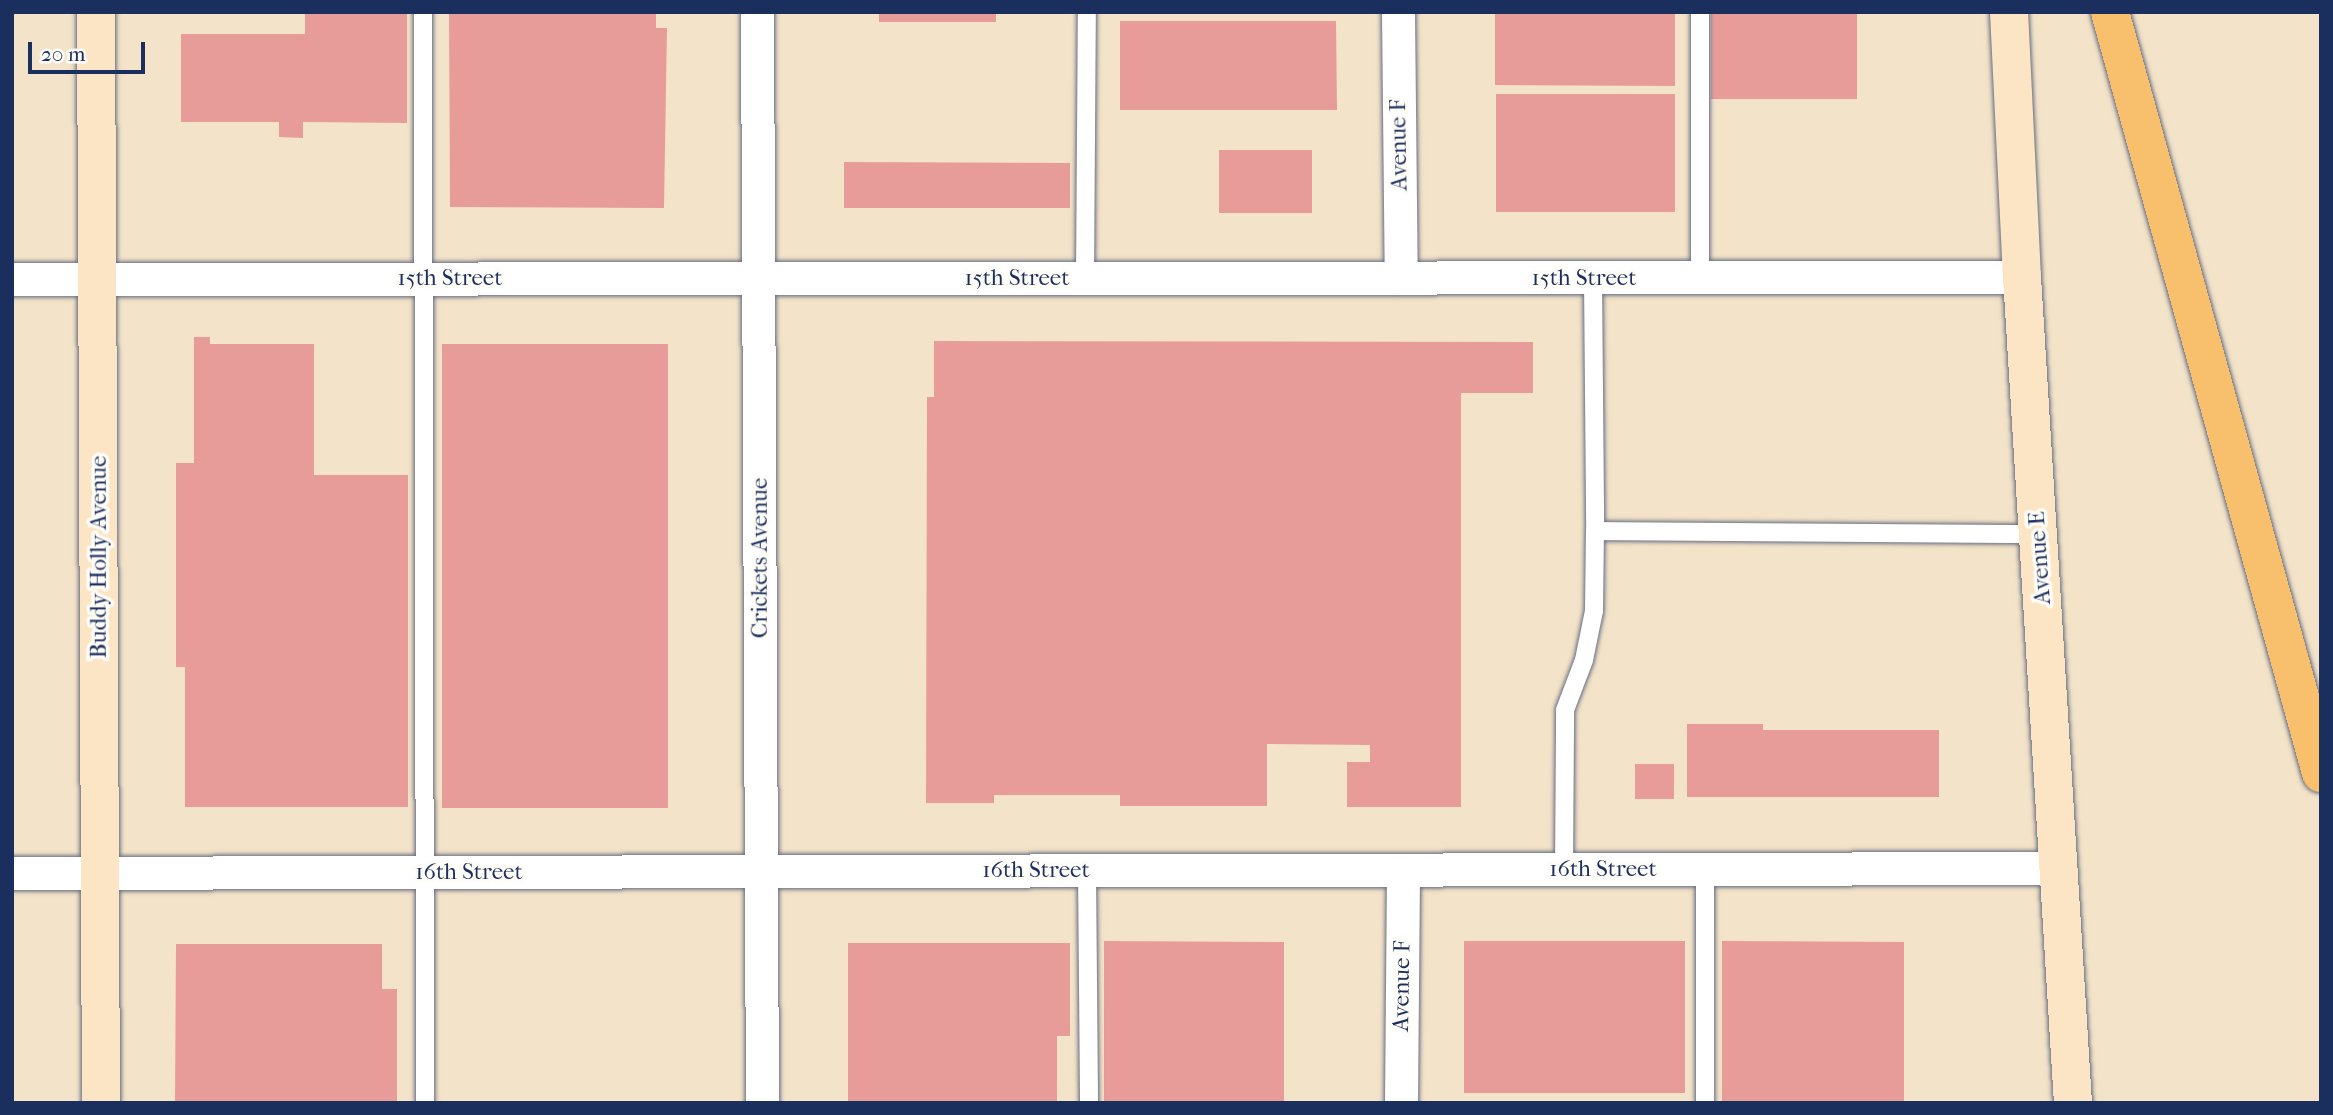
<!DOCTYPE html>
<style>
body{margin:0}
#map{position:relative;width:2333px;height:1115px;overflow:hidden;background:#f3e3c8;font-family:"IM FELL French Canon",serif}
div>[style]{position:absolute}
.building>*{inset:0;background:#e89c99}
.roads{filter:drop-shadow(0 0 2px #676e83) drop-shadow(0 0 2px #676e83)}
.service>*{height:18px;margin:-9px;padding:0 9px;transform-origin:9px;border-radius:9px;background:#fff}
.minor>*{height:33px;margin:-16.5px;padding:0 16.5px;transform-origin:16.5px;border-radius:16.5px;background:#fff}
.secondary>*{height:38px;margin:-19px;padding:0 19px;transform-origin:19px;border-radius:19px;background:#fce5c4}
.motorway>*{height:38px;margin:-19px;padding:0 19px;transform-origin:19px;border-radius:19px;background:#f8bf6c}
span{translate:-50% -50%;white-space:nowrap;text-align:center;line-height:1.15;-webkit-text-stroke:7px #fdfcf7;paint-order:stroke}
.street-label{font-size:23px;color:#1b2f5e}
.frame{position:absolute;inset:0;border:14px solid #1b2f5e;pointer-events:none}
.scale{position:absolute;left:28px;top:42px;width:117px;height:32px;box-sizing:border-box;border:4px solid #1b2f5e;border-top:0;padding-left:9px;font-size:21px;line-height:24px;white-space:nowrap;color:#1b2f5e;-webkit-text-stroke:5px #fdfcf7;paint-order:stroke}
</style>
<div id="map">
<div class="building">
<div style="clip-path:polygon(305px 12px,407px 12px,407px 123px,303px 122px,303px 138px,279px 137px,279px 122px,181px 122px,181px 34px,305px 34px)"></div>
<div style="clip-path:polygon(449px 12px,656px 12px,656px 28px,667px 28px,664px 208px,450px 207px)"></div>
<div style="clip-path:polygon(879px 12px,996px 12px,996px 22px,879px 22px)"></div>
<div style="clip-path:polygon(1495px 12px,1675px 12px,1675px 86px,1495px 85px)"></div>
<div style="clip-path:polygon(1711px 12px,1857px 12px,1857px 99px,1711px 99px)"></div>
<div style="clip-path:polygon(1120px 21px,1336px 21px,1337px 110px,1120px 110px)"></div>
<div style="clip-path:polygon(1496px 94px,1675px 94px,1675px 212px,1496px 212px)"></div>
<div style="clip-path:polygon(1219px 150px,1312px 150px,1312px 213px,1219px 213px)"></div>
<div style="clip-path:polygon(844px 162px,1070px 163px,1070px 208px,844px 208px)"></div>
<div style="clip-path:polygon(194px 337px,210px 337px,210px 344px,314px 344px,314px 475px,408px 475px,408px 807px,185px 807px,185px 667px,176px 667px,176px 463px,194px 463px)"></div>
<div style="clip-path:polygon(934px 341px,1533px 342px,1533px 393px,1461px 393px,1461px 807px,1347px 807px,1347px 762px,1370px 762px,1370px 745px,1267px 744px,1267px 806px,1120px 806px,1120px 795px,994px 795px,994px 803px,926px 803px,927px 397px,934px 397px)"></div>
<div style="clip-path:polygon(442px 344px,668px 344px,668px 808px,442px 808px)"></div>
<div style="clip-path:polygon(1687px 724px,1763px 724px,1763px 730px,1939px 730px,1939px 797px,1687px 797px)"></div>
<div style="clip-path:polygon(1635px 764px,1674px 764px,1674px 799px,1635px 799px)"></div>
<div style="clip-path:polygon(1104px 941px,1284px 942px,1284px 1103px,1104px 1103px)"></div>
<div style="clip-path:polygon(1464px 941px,1685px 941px,1685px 1093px,1464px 1093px)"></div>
<div style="clip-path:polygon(1722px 941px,1904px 942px,1904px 1103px,1722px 1103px)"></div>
<div style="clip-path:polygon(848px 943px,1070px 943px,1070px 1036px,1057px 1036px,1057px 1103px,848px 1103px)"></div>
<div style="clip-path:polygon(176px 944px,382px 944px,382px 989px,397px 989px,397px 1103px,175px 1103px)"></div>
</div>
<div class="roads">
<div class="service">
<div style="left:423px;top:12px;width:1091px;rotate:89.89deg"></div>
<div style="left:1700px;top:12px;width:266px;rotate:90deg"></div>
<div style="left:1085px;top:278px;width:266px;rotate:-89.6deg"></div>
<div style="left:1593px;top:278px;width:253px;rotate:89.5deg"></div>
<div style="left:1595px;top:531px;width:443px;rotate:0.4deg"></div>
<div style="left:1564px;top:869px;width:159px;rotate:-89.6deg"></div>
<div style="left:1565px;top:710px;width:53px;rotate:-69.2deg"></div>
<div style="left:1584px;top:660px;width:50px;rotate:-78.5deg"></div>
<div style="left:1594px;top:611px;width:80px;rotate:-89.3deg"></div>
<div style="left:1705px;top:869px;width:234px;rotate:90deg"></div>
<div style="left:1087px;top:870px;width:233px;rotate:89.5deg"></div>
</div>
<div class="minor">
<div style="left:757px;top:12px;width:1091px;rotate:89.74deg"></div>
<div style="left:1398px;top:12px;width:266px;rotate:89.4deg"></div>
<div style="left:12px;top:279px;width:2010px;rotate:-0.06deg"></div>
<div style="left:12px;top:873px;width:2047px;rotate:-0.14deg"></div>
<div style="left:1401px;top:1103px;width:233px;rotate:-89.5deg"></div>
</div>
<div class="secondary">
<div style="left:96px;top:12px;width:1091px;rotate:89.74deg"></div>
<div style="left:2009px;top:12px;width:265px;rotate:87.2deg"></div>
<div style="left:2022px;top:277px;width:828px;rotate:86.47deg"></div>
</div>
<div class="motorway">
<div style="left:2110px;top:12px;width:790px;rotate:74.5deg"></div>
</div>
</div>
<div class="street-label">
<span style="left:1399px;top:145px;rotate:-91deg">Avenue F</span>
<span style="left:450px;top:278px">15th Street</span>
<span style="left:1017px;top:278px">15th Street</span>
<span style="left:1584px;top:278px">15th Street</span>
<span style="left:99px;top:557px;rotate:-90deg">Buddy Holly Avenue</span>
<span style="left:760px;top:558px;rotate:-90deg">Crickets Avenue</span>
<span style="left:2040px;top:558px;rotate:-94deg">Avenue E</span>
<span style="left:1603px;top:869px">16th Street</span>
<span style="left:1036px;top:870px">16th Street</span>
<span style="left:469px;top:872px">16th Street</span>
<span style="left:1402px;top:986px;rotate:-89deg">Avenue F</span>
</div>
<div class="frame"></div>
<div class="scale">20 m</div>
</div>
